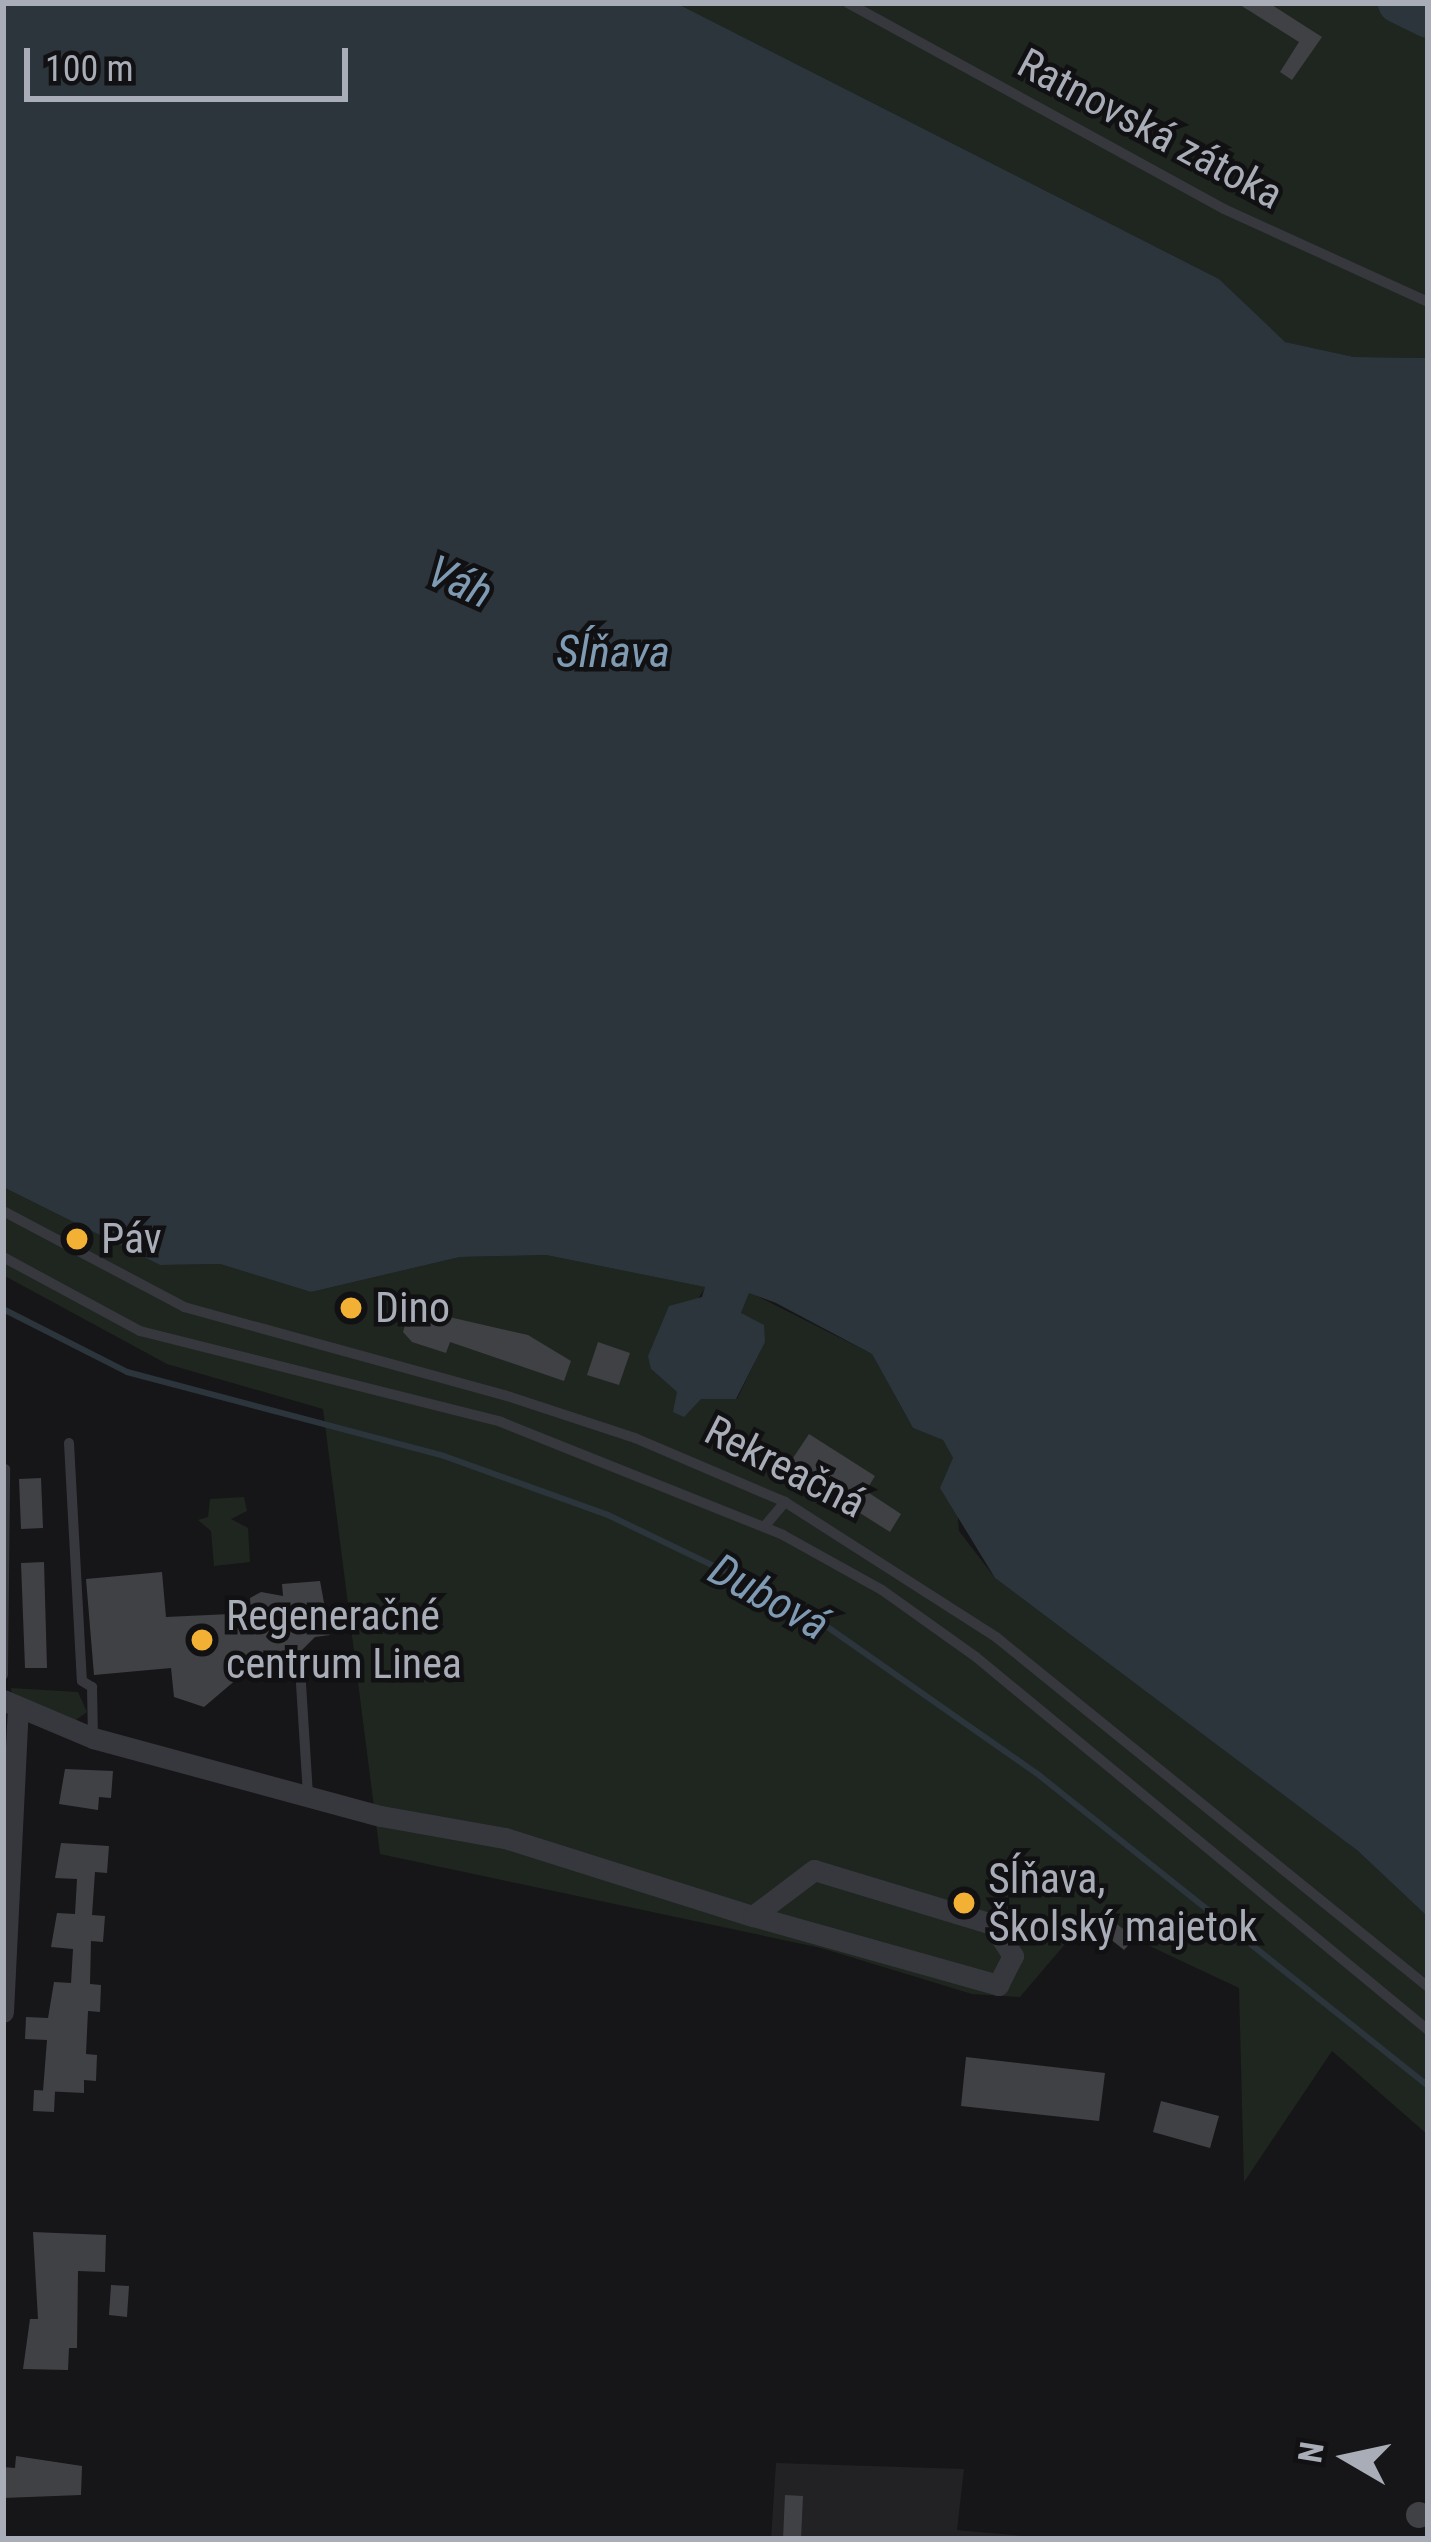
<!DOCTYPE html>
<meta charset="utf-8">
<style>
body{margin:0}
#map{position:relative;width:1431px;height:2542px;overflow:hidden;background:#161618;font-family:"Roboto Condensed",sans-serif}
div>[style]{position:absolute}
.built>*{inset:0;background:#222225}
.green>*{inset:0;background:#1e261f}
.water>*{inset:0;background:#2c353c}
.stream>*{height:6px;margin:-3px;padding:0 3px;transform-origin:3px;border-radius:3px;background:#2c353c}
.river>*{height:39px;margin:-19.5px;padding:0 19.5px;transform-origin:19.5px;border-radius:19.5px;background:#2c353c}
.building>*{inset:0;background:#404145}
.round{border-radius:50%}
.lane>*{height:10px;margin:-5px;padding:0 5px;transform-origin:5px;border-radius:5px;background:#37383d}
.street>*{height:21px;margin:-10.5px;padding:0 10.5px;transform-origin:10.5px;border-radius:10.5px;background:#37383d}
.dots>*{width:33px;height:33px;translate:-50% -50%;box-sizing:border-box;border:6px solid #111113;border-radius:50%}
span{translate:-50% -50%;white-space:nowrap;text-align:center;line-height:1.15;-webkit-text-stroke:9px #111113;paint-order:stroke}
.street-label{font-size:42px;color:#a8adb8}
.poi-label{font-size:42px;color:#a8adb8}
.left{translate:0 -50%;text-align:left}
.water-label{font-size:45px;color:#7f9bb3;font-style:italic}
.frame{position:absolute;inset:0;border:6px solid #a8adb8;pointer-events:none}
.north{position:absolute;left:1287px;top:2398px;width:120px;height:120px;-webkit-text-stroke:9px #111113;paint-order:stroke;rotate:279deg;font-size:33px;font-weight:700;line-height:48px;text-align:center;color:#a8adb8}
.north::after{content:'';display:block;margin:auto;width:42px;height:54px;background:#a8adb8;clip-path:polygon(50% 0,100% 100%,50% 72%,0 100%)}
.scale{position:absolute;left:24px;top:48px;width:324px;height:54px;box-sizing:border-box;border:6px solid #a8adb8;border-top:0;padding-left:15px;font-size:36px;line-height:42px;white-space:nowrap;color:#a8adb8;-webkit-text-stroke:9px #111113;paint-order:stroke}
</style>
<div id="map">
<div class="built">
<div style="clip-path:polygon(776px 2463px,964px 2469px,957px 2530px,1055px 2539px,771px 2539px)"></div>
</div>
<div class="green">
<div style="clip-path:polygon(676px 3px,1428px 3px,1428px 358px,1354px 357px,1284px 342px,1219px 279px)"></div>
<div style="clip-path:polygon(3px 1187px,160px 1265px,220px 1264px,311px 1292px,460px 1257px,546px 1255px,706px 1287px,651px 1369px,677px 1392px,701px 1398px,737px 1399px,765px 1341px,741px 1313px,749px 1292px,872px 1354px,913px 1428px,943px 1440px,953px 1458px,959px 1531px,995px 1578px,1358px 1851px,1428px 1917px,1428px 2135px,1332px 2051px,1244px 2182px,1239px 1988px,1088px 1917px,1020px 1997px,972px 1994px,821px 1948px,380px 1854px,323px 1409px,167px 1364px,3px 1275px)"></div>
<div style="clip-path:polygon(244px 1497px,247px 1511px,231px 1519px,248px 1528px,250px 1562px,214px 1566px,211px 1531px,198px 1520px,208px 1517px,210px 1499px)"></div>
<div style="clip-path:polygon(11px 1688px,78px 1692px,87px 1712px,70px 1724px,12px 1697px)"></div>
</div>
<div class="water">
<div style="clip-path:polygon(3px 3px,676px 3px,1219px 279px,1285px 342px,1354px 357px,1428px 358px,1428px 1917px,1358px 1851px,995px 1578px,940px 1488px,953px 1458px,943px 1440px,913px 1428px,872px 1354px,776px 1303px,749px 1293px,741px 1313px,764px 1325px,765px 1342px,736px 1399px,701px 1399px,684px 1417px,673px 1412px,677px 1392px,651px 1369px,648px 1356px,669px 1306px,702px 1297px,705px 1287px,546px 1255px,460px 1257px,311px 1292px,220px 1264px,160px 1265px,3px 1187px)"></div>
</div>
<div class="stream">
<div style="left:3px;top:1309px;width:139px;rotate:26.9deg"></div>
<div style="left:127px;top:1372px;width:328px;rotate:14.8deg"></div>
<div style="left:444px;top:1456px;width:174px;rotate:19.8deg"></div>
<div style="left:608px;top:1515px;width:212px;rotate:25.7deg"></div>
<div style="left:799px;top:1607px;width:294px;rotate:35deg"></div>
<div style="left:1040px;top:1776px;width:497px;rotate:38.6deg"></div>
</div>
<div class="river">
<div style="left:1397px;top:3px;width:34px;rotate:26deg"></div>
</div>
<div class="building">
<div style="clip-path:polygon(1237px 3px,1269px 3px,1322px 37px,1292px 80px,1280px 72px,1299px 42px)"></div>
<div style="clip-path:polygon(410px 1308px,528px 1335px,571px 1361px,564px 1381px,450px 1342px,446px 1353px,412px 1342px,403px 1332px)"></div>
<div style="clip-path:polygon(598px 1342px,630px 1353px,619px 1385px,587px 1375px)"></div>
<div style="clip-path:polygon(809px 1434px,875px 1476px,866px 1491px,901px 1514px,890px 1532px,787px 1467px)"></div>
<div style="clip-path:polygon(41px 1478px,43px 1528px,21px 1529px,19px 1479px)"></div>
<div style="clip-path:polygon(44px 1562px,47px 1668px,25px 1668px,21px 1563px)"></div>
<div style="clip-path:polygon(162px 1572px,166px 1617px,251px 1613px,250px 1598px,261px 1592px,283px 1596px,282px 1584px,320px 1581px,330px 1635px,315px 1637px,294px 1658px,257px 1662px,204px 1707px,174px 1697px,171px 1668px,94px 1675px,86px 1579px)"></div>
<div style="clip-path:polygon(65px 1769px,113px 1771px,111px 1798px,99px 1797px,98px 1810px,59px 1804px)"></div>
<div style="clip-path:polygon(61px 1843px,109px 1846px,107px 1873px,95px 1872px,92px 1915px,105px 1916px,103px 1942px,91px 1941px,90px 1984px,101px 1985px,100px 2012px,88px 2011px,86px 2054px,97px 2055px,96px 2081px,84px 2080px,84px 2093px,43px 2091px,47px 2040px,25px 2039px,26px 2017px,48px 2018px,54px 1982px,71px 1983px,73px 1949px,51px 1947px,57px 1913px,75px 1914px,77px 1879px,55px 1878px)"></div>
<div style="clip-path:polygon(1114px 1922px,1135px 1938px,1124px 1950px,1104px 1934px)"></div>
<div style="clip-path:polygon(966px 2057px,1105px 2073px,1099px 2121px,961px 2106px)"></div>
<div style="clip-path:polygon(34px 2090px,55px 2091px,54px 2112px,33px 2111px)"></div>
<div style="clip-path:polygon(1161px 2101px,1219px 2116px,1210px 2148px,1153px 2132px)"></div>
<div style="clip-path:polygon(33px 2232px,106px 2235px,105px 2272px,78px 2271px,77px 2348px,69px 2348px,68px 2370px,23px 2369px,30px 2319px,38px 2319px)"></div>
<div style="clip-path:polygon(111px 2285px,129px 2286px,127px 2317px,109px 2315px)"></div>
<div style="clip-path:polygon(16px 2456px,82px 2466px,81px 2495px,3px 2498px,3px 2467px,15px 2468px)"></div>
<div style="clip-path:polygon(785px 2495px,803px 2496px,801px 2539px,783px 2539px)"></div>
<div class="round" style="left:1406px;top:2502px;width:26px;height:26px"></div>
</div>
<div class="lane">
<div style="left:848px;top:3px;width:429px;rotate:28.7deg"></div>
<div style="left:1224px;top:209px;width:224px;rotate:24.5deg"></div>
<div style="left:3px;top:1211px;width:205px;rotate:27.9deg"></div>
<div style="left:184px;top:1307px;width:332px;rotate:15.4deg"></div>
<div style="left:504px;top:1395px;width:138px;rotate:18.2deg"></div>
<div style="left:635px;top:1438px;width:163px;rotate:23.1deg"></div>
<div style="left:785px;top:1502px;width:250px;rotate:32.6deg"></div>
<div style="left:996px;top:1637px;width:556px;rotate:39.01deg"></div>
<div style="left:3px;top:1257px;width:156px;rotate:28.4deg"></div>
<div style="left:140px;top:1331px;width:372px;rotate:14.1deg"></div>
<div style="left:501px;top:1422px;width:304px;rotate:21.8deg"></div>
<div style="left:783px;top:1535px;width:113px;rotate:29.1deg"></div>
<div style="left:882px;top:1590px;width:115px;rotate:35.5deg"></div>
<div style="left:976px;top:1657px;width:586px;rotate:39.53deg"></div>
<div style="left:69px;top:1443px;width:238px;rotate:86.9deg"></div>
<div style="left:82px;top:1681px;width:12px;rotate:31deg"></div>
<div style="left:92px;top:1687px;width:51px;rotate:88.9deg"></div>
<div style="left:764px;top:1527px;width:33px;rotate:-50deg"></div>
<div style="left:300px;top:1668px;width:127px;rotate:86.4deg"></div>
<div style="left:3px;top:1675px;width:206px;rotate:-89.4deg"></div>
</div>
<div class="street">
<div style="left:3px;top:1700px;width:98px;rotate:22.9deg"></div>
<div style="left:93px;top:1738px;width:298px;rotate:15.2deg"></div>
<div style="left:381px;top:1816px;width:126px;rotate:10.1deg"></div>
<div style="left:505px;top:1838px;width:260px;rotate:17.5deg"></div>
<div style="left:753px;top:1916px;width:255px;rotate:15.7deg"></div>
<div style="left:998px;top:1985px;width:33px;rotate:-63deg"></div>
<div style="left:1013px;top:1956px;width:38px;rotate:-123deg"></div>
<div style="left:992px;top:1924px;width:186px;rotate:-163.1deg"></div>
<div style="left:814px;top:1870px;width:76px;rotate:143deg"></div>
<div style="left:3px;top:2012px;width:303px;rotate:-87.2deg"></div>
</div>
<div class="dots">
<div style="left:77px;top:1239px;background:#f2b134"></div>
<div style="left:351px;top:1308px;background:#f2b134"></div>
<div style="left:202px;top:1640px;background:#f2b134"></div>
<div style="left:964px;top:1903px;background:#f2b134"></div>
</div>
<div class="street-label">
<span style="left:1150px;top:129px;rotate:28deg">Ratnovská zátoka</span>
<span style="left:785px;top:1467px;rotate:27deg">Rekreačná</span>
</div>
<div class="poi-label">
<span class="left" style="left:101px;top:1239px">Páv</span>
<span class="left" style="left:375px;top:1308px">Dino</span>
<span class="left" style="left:226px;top:1640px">Regeneračné<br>centrum Linea</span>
<span class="left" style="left:988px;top:1903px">Sĺňava,<br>Školský majetok</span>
</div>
<div class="water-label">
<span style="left:460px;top:582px;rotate:24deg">Váh</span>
<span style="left:613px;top:652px">Sĺňava</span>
<span style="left:769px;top:1597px;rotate:29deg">Dubová</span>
</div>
<div class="frame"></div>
<div class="north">N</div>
<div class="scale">100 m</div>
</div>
